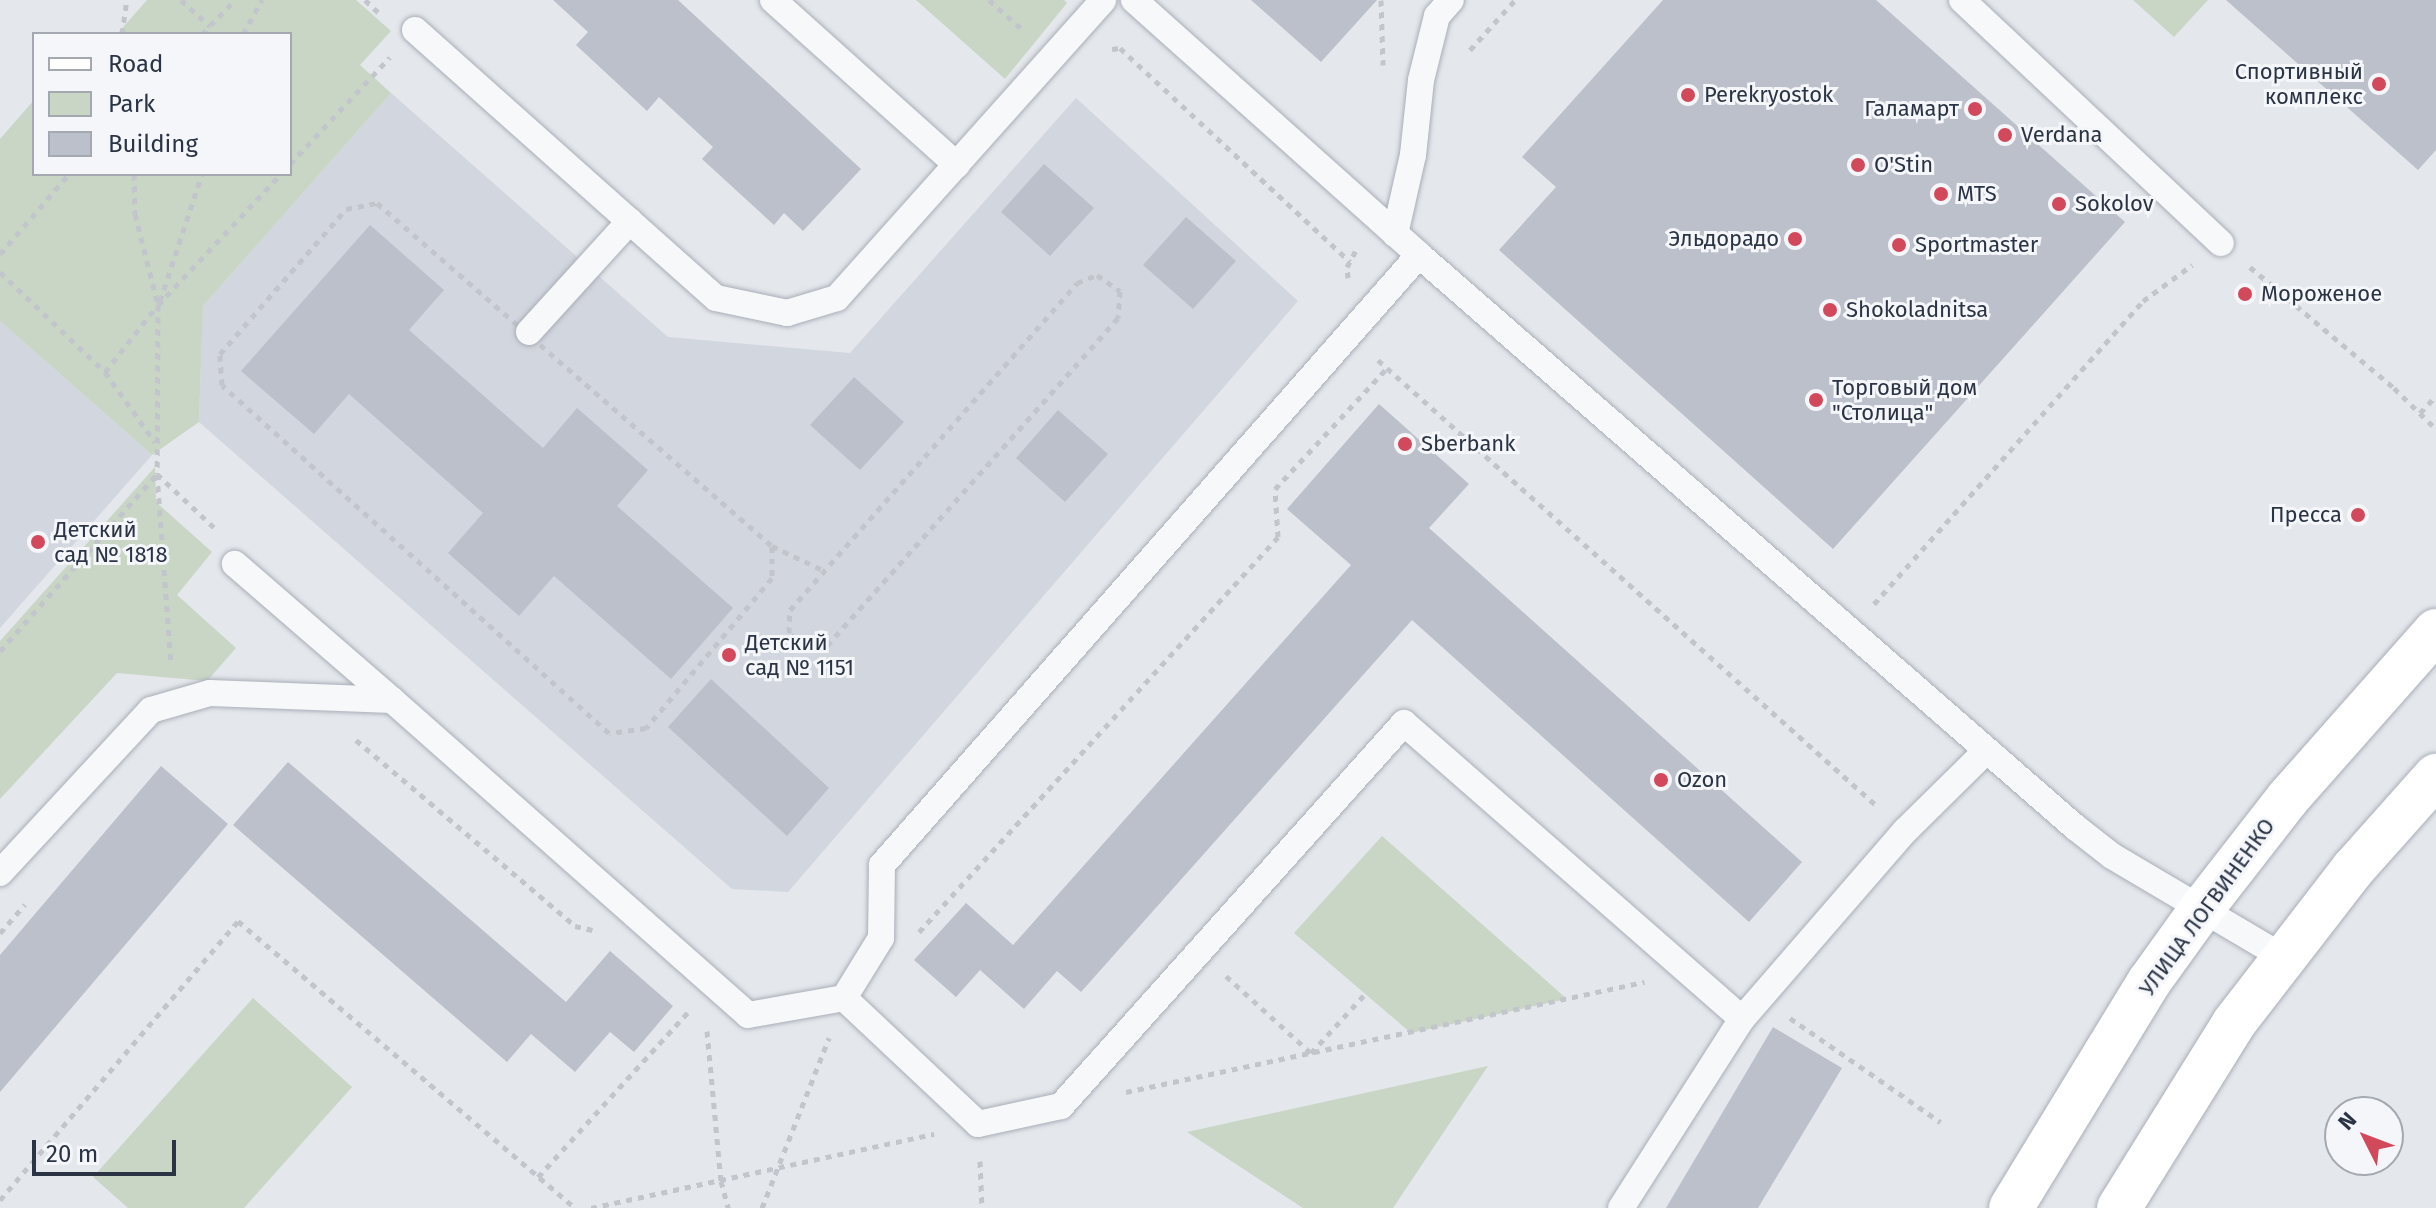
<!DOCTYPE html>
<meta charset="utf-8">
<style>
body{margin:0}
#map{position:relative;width:2436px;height:1208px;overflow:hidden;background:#e4e7ec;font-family:"Fira Sans",sans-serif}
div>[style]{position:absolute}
.built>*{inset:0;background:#d2d6de}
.green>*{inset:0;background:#c9d6c5}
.building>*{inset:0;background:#bbc0ca}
.path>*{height:5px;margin-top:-2.5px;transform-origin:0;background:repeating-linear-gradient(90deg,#c2c5cb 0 6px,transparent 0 12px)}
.roads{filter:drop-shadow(0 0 2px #a9aeb7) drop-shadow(0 0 2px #a9aeb7)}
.lane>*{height:26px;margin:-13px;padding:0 13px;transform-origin:13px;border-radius:13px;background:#f7f8fa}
.secondary>*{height:44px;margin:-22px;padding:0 22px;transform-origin:22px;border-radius:22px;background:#fff}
.dots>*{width:22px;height:22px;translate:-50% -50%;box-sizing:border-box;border:4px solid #f4f6f9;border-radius:50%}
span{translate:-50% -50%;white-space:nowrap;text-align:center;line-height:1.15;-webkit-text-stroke:6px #f4f6f9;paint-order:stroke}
.poi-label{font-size:22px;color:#2b3445}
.right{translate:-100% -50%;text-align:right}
.left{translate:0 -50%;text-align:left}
.street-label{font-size:22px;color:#2b3445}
.legend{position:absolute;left:32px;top:32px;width:260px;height:144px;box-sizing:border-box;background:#f4f6f9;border:2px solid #a4a8b1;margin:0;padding:10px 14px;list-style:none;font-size:24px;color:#2b3445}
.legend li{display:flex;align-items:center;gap:16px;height:40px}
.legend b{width:40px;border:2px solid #a4a8b1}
.north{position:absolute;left:2324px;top:1096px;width:80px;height:80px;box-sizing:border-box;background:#f4f6f9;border:2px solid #a4a8b1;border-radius:50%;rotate:312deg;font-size:22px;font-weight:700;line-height:32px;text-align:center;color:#2b3445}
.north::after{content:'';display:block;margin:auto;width:28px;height:36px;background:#d1495b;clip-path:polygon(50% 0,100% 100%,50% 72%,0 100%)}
.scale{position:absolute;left:32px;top:1140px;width:144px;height:36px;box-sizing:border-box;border:4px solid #2b3445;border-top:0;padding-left:10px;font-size:24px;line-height:28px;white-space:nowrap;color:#2b3445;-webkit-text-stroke:6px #f4f6f9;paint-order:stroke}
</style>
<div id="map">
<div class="built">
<div style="clip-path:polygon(391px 93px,668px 337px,850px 353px,1076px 98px,1298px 301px,788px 892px,732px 889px,199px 422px,203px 306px)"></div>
<div style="clip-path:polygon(0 321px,152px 455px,0 628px)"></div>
</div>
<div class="green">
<div style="clip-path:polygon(147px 0,356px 0,391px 31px,360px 65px,391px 93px,203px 306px,199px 422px,152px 455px,0 321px,0 139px,34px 100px,34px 174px,290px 174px,290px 34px,117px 34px)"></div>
<div style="clip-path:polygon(916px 0,1064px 0,1067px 3px,1005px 79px)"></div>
<div style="clip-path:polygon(2133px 0,2208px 0,2174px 37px)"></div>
<div style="clip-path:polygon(155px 467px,156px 502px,212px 552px,177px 595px,236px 648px,207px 681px,117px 673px,0 799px,0 641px)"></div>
<div style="clip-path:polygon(1382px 836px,1567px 999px,1411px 1033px,1294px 933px)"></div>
<div style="clip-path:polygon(253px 998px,352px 1087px,244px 1208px,128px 1208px,93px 1177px)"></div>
<div style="clip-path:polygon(1488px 1066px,1393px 1208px,1303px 1208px,1187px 1132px)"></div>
</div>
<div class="building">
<div style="clip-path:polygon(553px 0,678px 0,861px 169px,803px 231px,784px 213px,774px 225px,702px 159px,713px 147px,659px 97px,647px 111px,576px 45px,588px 32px)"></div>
<div style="clip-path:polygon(1251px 0,1377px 0,1321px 62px)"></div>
<div style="clip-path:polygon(1663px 0,1876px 0,2125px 222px,1833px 549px,1499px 250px,1556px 187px,1522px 157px)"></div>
<div style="clip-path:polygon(2226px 0,2436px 0,2436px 150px,2418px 170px)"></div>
<div style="clip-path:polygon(1044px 164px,1094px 208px,1050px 256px,1001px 212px)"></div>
<div style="clip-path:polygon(1186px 217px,1236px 261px,1193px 309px,1143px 265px)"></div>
<div style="clip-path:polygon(370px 225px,444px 290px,409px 330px,543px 448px,577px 408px,648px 470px,617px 506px,733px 608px,671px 679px,554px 576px,519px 616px,448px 553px,483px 513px,349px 394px,314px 434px,241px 371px)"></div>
<div style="clip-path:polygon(854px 377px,904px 422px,860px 470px,810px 425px)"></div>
<div style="clip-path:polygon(1379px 404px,1469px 484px,1429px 528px,1802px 862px,1749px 922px,1412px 620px,1081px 992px,1057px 971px,1024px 1009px,980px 970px,956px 997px,914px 960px,966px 903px,1013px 945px,1351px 565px,1287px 509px)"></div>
<div style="clip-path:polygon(1058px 410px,1108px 454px,1065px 502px,1016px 458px)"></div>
<div style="clip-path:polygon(711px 679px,829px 788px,787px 836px,668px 727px)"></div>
<div style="clip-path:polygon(288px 762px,566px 1002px,610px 951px,673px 1006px,634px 1052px,610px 1032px,575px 1072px,531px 1034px,507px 1062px,233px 825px)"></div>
<div style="clip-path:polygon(161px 766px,228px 824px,0 1092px,0 955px)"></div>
<div style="clip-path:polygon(1773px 1027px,1842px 1068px,1758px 1208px,1666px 1208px)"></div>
</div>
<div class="path">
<div style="left:181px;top:0;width:39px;rotate:42deg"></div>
<div style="left:365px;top:0;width:23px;rotate:43deg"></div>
<div style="left:989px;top:0;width:47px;rotate:41.5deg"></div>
<div style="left:1381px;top:0;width:65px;rotate:88.2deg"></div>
<div style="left:122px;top:34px;width:34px;rotate:-82deg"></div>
<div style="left:202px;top:34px;width:47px;rotate:-45.9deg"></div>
<div style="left:243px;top:34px;width:39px;rotate:-61deg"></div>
<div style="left:1112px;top:49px;width:8px;rotate:-7deg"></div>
<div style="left:1120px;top:48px;width:314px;rotate:42.9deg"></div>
<div style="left:1470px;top:50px;width:67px;rotate:-48deg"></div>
<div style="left:290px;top:164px;width:146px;rotate:-46.9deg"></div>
<div style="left:134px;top:174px;width:40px;rotate:88.6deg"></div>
<div style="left:135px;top:214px;width:94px;rotate:75.8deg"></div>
<div style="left:158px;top:305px;width:169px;rotate:90.3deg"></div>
<div style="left:157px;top:474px;width:192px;rotate:85.8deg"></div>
<div style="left:377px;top:203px;width:523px;rotate:40.97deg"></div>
<div style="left:772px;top:546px;width:32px;rotate:90deg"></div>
<div style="left:772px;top:578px;width:196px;rotate:130deg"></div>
<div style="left:646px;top:728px;width:37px;rotate:172deg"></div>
<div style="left:609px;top:733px;width:520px;rotate:-138.04deg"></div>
<div style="left:222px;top:385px;width:31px;rotate:-94deg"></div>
<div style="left:220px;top:354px;width:192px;rotate:-49deg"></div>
<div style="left:346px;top:209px;width:32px;rotate:-11deg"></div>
<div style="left:0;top:254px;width:106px;rotate:-49.2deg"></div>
<div style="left:2250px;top:267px;width:188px;rotate:40deg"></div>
<div style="left:2394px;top:388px;width:59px;rotate:44.3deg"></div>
<div style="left:0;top:272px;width:145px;rotate:43.6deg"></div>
<div style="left:105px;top:372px;width:86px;rotate:54.5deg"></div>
<div style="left:1097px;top:275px;width:28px;rotate:35deg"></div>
<div style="left:1120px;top:291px;width:27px;rotate:94deg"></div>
<div style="left:1118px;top:318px;width:440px;rotate:131.6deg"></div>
<div style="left:826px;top:647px;width:22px;rotate:180deg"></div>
<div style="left:804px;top:647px;width:21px;rotate:-137deg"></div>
<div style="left:789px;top:633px;width:23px;rotate:-88deg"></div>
<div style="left:790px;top:610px;width:435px;rotate:-48.7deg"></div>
<div style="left:1077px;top:283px;width:22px;rotate:-22deg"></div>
<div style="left:1348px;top:278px;width:11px;rotate:-95deg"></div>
<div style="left:1347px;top:267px;width:19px;rotate:-62deg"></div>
<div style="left:160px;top:301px;width:134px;rotate:-71.7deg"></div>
<div style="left:1378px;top:360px;width:669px;rotate:41.79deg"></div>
<div style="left:105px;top:372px;width:85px;rotate:-51.7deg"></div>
<div style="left:158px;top:305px;width:180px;rotate:-46.8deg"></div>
<div style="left:2420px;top:413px;width:23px;rotate:-47deg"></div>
<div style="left:772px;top:546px;width:59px;rotate:25.3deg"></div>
<div style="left:1874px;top:604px;width:405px;rotate:-48.4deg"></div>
<div style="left:2143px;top:301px;width:61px;rotate:-36.3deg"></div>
<div style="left:0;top:651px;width:237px;rotate:-48.4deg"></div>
<div style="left:157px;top:474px;width:83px;rotate:43.1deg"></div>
<div style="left:356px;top:740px;width:287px;rotate:40.3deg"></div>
<div style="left:575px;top:926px;width:18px;rotate:13deg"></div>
<div style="left:919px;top:932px;width:534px;rotate:-47.73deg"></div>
<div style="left:1278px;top:537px;width:48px;rotate:-93.6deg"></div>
<div style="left:1275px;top:489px;width:165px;rotate:-47.2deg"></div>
<div style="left:0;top:933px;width:38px;rotate:-49deg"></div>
<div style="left:1226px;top:976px;width:115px;rotate:42.2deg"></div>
<div style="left:1311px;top:1053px;width:80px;rotate:-47.5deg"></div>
<div style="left:1790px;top:1018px;width:183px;rotate:34.7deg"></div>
<div style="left:707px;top:1031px;width:151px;rotate:84.7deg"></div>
<div style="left:721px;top:1181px;width:28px;rotate:75deg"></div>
<div style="left:1126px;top:1092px;width:530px;rotate:-11.99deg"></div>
<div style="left:980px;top:1161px;width:47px;rotate:87.6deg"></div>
<div style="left:538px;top:1177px;width:223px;rotate:-47.7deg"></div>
<div style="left:0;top:1200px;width:367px;rotate:-49.5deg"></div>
<div style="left:238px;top:921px;width:443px;rotate:40.4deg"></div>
<div style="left:591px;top:1208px;width:351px;rotate:-12.2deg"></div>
<div style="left:762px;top:1208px;width:183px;rotate:-68.5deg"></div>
</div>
<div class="roads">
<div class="lane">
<div style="left:773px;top:0;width:247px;rotate:41.9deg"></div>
<div style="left:1134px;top:0;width:382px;rotate:41.8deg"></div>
<div style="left:1419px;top:255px;width:870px;rotate:41.09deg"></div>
<div style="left:2075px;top:827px;width:47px;rotate:38.1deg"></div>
<div style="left:2112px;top:856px;width:199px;rotate:30.6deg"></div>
<div style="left:1962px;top:0;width:355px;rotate:43.2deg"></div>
<div style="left:415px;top:30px;width:403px;rotate:41.7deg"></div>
<div style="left:716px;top:298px;width:73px;rotate:11.9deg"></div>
<div style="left:787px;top:313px;width:52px;rotate:-16.7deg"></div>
<div style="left:837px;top:298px;width:399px;rotate:-48.2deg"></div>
<div style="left:1395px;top:234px;width:81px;rotate:-77.2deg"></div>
<div style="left:1413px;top:155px;width:75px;rotate:-83.9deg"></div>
<div style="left:1421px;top:80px;width:66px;rotate:-76deg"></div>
<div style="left:1437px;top:16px;width:21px;rotate:-49deg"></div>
<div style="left:529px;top:332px;width:150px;rotate:-47.7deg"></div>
<div style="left:392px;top:700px;width:475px;rotate:41.5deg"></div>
<div style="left:748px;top:1015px;width:97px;rotate:-10deg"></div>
<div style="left:844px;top:998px;width:70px;rotate:-58.3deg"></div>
<div style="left:881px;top:938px;width:73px;rotate:-89.2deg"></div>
<div style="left:882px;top:865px;width:813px;rotate:-48.64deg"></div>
<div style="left:0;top:873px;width:222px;rotate:-47.2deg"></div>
<div style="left:151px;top:710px;width:61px;rotate:-16.1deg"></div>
<div style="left:210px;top:693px;width:182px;rotate:2.2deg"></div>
<div style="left:392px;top:700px;width:208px;rotate:-139.1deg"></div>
<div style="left:844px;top:998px;width:184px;rotate:43.2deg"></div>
<div style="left:978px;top:1124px;width:85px;rotate:-12.2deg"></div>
<div style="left:1061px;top:1106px;width:514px;rotate:-48.15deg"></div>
<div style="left:1404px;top:723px;width:449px;rotate:41.2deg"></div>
<div style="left:1621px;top:1208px;width:224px;rotate:-57.4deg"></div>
<div style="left:1742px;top:1019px;width:249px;rotate:-49.1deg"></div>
<div style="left:1905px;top:831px;width:114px;rotate:-44.6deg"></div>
</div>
<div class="secondary">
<div style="left:2011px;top:1208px;width:265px;rotate:-58.6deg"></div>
<div style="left:2149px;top:982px;width:87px;rotate:-54.3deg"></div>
<div style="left:2200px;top:911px;width:143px;rotate:-52.1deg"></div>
<div style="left:2288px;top:798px;width:223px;rotate:-48.5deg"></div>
<div style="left:2119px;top:1208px;width:218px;rotate:-58.1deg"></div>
<div style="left:2234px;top:1023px;width:195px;rotate:-52.3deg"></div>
<div style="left:2353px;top:869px;width:125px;rotate:-48.3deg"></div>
</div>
</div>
<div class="dots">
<div style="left:2379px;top:84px;background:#d1495b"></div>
<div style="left:1688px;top:95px;background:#d1495b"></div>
<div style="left:1975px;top:109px;background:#d1495b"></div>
<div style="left:2005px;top:135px;background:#d1495b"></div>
<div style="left:1858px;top:165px;background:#d1495b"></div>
<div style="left:1941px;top:194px;background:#d1495b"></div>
<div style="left:2059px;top:204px;background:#d1495b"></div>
<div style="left:1795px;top:239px;background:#d1495b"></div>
<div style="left:1899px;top:245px;background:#d1495b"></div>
<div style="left:2245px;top:294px;background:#d1495b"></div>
<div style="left:1830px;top:310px;background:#d1495b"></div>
<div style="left:1816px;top:400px;background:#d1495b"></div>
<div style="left:1405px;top:444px;background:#d1495b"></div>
<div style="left:2358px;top:515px;background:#d1495b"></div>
<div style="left:38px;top:542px;background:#d1495b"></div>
<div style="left:729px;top:655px;background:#d1495b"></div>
<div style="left:1661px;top:780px;background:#d1495b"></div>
</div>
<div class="poi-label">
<span class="right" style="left:2363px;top:84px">Спортивный<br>комплекс</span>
<span class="left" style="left:1704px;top:95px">Perekryostok</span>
<span class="right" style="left:1959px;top:109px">Галамарт</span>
<span class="left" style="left:2021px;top:135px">Verdana</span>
<span class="left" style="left:1874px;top:165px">O'Stin</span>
<span class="left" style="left:1957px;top:194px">MTS</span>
<span class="left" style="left:2075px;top:204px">Sokolov</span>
<span class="right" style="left:1779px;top:239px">Эльдорадо</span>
<span class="left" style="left:1915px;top:245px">Sportmaster</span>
<span class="left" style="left:2261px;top:294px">Мороженое</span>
<span class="left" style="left:1846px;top:310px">Shokoladnitsa</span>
<span class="left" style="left:1832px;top:400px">Торговый дом<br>"Столица"</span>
<span class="left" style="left:1421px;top:444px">Sberbank</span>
<span class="right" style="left:2342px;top:515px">Пресса</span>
<span class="left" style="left:54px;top:542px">Детский<br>сад № 1818</span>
<span class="left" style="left:745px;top:655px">Детский<br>сад № 1151</span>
<span class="left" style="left:1677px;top:780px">Ozon</span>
</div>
<div class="street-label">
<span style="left:2207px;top:907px;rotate:-54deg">УЛИЦА ЛОГВИНЕНКО</span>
</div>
<ul class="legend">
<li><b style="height:10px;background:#fff"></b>Road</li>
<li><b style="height:22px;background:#c9d6c5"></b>Park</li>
<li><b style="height:22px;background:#bbc0ca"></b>Building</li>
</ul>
<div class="north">N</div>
<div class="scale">20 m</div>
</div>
